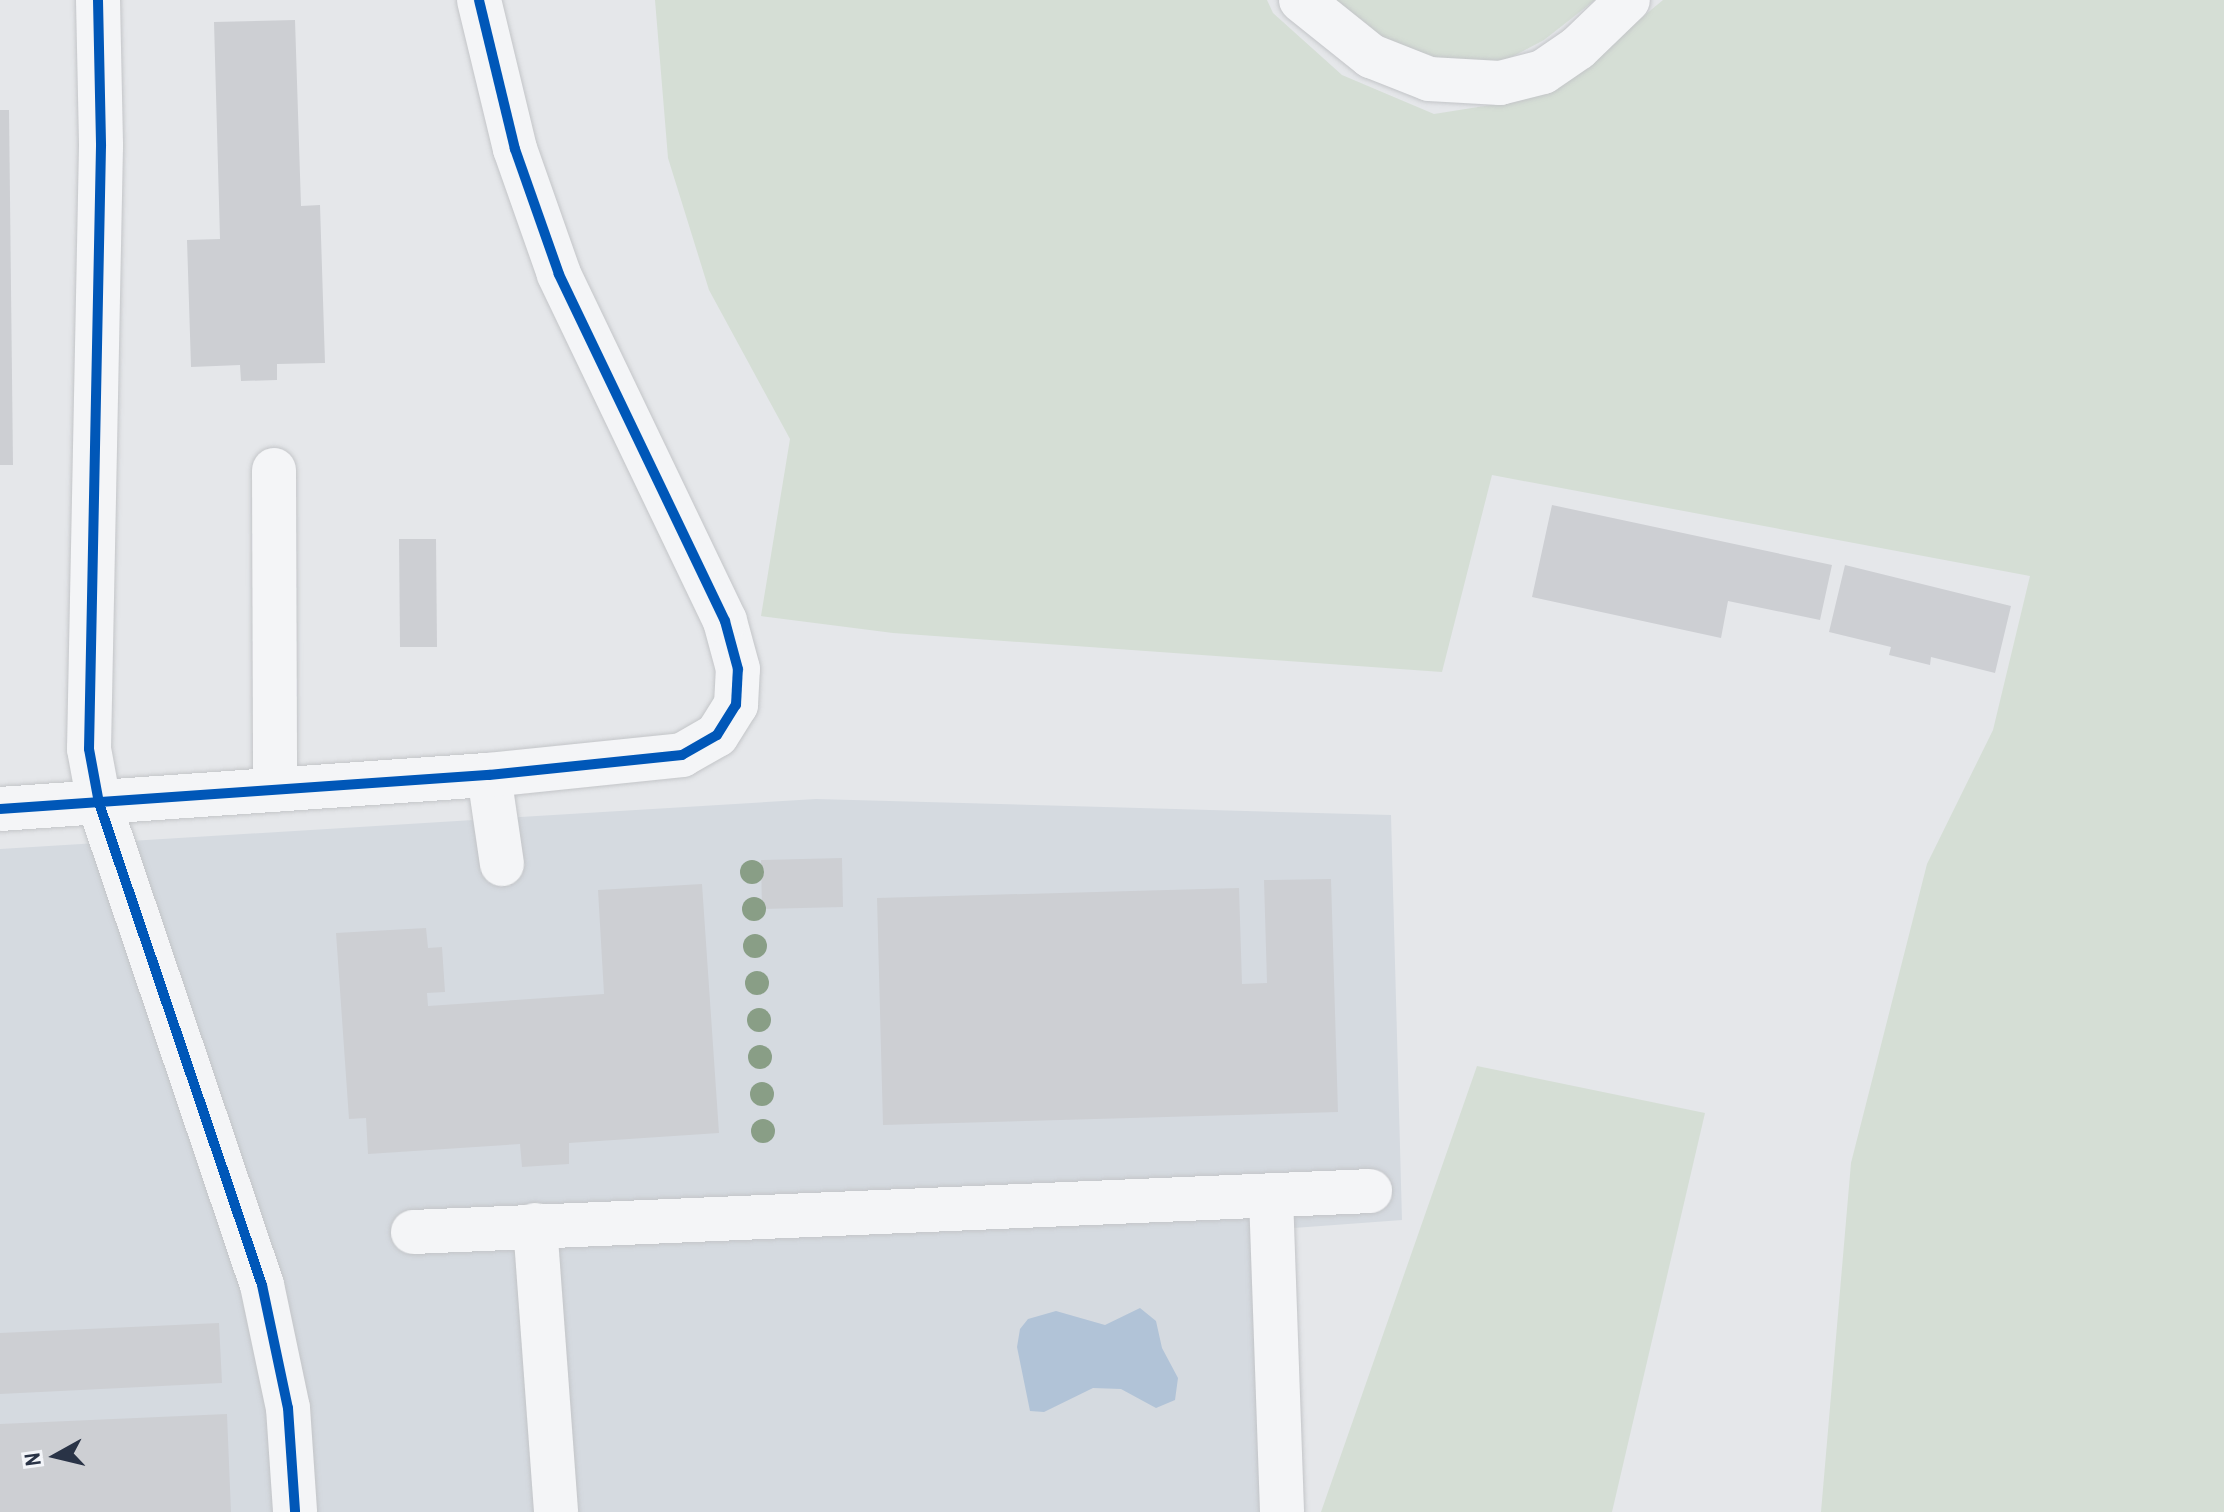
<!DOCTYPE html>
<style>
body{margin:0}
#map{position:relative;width:2224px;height:1512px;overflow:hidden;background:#e5e7ea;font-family:"Archivo Narrow",sans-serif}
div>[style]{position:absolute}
.built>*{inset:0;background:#d5dae0}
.green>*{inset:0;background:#d5ded5}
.water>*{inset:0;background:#b1c3d7}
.building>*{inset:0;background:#cdcfd3}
.roads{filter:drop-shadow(0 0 2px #c3c5c8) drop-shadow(0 0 2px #c3c5c8)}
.minor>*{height:44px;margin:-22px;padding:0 22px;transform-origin:22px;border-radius:22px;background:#f4f5f7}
.cycleway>*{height:10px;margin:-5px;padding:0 5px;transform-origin:5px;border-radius:5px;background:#0057b8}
.trees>*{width:24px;height:24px;margin:-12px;border-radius:50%;background:#899e86}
span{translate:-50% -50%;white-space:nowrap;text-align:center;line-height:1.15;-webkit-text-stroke:6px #f3f5f9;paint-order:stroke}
.north{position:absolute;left:16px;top:1416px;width:80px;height:80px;-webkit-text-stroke:6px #f3f5f9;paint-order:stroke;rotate:262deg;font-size:22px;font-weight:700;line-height:32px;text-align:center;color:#293346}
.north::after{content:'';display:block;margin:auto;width:28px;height:36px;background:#293346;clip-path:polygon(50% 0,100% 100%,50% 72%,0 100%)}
</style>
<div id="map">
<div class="built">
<div style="clip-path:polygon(816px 799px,1391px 815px,1402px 1220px,1254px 1231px,1269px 1512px,0 1512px,0 849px)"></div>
</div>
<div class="green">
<div style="clip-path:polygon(655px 0,1267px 0,1273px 13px,1342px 75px,1434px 114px,1522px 100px,1610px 44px,1663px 0,2224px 0,2224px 1512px,1821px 1512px,1851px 1163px,1927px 864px,1993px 730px,2030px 576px,1492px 475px,1442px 672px,893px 633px,761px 616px,790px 439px,709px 290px,668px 158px)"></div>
<div style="clip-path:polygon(1330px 0,1595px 0,1544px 40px,1506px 60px,1450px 66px,1385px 43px)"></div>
<div style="clip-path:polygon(1477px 1066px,1705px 1113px,1612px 1512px,1321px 1512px)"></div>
</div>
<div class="water">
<div style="clip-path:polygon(1140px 1308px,1156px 1321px,1162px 1348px,1178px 1378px,1175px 1400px,1156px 1408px,1121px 1389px,1093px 1388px,1044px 1412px,1030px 1411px,1017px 1347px,1020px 1329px,1028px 1319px,1056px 1311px,1105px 1325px)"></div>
</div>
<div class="building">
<div style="clip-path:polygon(295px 20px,301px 206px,320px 205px,325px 363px,277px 364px,277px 380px,241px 381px,240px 365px,191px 367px,187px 240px,220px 239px,214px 22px)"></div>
<div style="clip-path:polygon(0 110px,9px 110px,13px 465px,0 465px)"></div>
<div style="clip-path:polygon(1552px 505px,1832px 565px,1820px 620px,1728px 601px,1721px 638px,1532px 597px)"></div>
<div style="clip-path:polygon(399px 539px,436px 539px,437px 647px,400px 647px)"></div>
<div style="clip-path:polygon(1845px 565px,2011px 606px,1995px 673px,1931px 657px,1930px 665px,1889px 655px,1891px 647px,1829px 632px)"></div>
<div style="clip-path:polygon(842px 858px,843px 907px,762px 909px,761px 860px)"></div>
<div style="clip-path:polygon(1331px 879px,1338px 1112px,883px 1125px,877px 898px,1239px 888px,1242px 984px,1267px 983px,1264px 880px)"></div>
<div style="clip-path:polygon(702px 884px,719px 1133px,569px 1143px,569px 1164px,522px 1167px,520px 1144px,368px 1154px,366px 1118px,349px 1119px,336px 933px,426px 928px,428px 948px,442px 947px,445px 992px,427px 993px,428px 1006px,604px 994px,598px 890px)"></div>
<div style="clip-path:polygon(219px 1323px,222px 1383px,0 1394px,0 1333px)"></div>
<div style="clip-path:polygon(227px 1414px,231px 1512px,0 1512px,0 1424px)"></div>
</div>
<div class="roads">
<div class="minor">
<div style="left:98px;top:0;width:146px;rotate:88.8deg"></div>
<div style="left:101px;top:146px;width:603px;rotate:91.14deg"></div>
<div style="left:89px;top:749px;width:55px;rotate:79.5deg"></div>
<div style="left:99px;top:803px;width:509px;rotate:71.32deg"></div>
<div style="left:262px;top:1285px;width:126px;rotate:78.1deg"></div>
<div style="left:288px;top:1408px;width:104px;rotate:86.1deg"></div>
<div style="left:1301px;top:0;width:90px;rotate:38.7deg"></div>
<div style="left:1371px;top:56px;width:62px;rotate:21.6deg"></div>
<div style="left:1429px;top:79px;width:71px;rotate:3.2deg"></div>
<div style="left:1500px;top:83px;width:44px;rotate:-14.3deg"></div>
<div style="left:1543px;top:72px;width:42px;rotate:-34.4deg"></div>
<div style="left:1578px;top:48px;width:69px;rotate:-43.8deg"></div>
<div style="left:274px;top:470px;width:320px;rotate:89.8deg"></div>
<div style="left:489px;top:775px;width:90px;rotate:81.7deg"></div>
<div style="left:0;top:809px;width:490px;rotate:-4deg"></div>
<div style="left:489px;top:775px;width:194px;rotate:-5.9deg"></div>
<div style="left:682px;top:755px;width:40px;rotate:-29.7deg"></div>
<div style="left:717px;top:735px;width:36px;rotate:-58deg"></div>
<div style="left:736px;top:705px;width:36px;rotate:-87deg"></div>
<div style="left:738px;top:669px;width:50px;rotate:-105.2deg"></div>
<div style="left:725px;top:621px;width:385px;rotate:-115.6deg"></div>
<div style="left:559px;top:274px;width:133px;rotate:-109.4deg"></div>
<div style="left:515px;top:149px;width:153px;rotate:-103.6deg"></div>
<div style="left:1271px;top:1196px;width:316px;rotate:88deg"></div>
<div style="left:535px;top:1225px;width:288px;rotate:85.8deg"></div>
<div style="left:413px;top:1232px;width:958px;rotate:-2.45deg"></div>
</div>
</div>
<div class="cycleway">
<div style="left:98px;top:0;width:146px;rotate:88.8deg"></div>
<div style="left:101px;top:146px;width:603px;rotate:91.14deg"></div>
<div style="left:89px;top:749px;width:55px;rotate:79.5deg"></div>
<div style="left:99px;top:803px;width:509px;rotate:71.32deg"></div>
<div style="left:262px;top:1285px;width:126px;rotate:78.1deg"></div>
<div style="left:288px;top:1408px;width:104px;rotate:86.1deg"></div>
<div style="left:0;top:809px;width:490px;rotate:-4deg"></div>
<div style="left:489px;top:775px;width:194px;rotate:-5.9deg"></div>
<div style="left:682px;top:755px;width:40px;rotate:-29.7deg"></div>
<div style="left:717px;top:735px;width:36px;rotate:-58deg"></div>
<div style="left:736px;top:705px;width:36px;rotate:-87deg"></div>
<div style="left:738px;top:669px;width:50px;rotate:-105.2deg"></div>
<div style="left:725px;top:621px;width:385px;rotate:-115.6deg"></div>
<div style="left:559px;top:274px;width:133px;rotate:-109.4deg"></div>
<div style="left:515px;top:149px;width:153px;rotate:-103.6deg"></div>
</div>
<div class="trees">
<div style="left:752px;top:872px"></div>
<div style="left:754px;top:909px"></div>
<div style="left:755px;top:946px"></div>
<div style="left:757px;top:983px"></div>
<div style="left:759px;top:1020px"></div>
<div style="left:760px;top:1057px"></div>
<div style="left:762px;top:1094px"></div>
<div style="left:763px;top:1131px"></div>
</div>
<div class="north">N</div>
</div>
